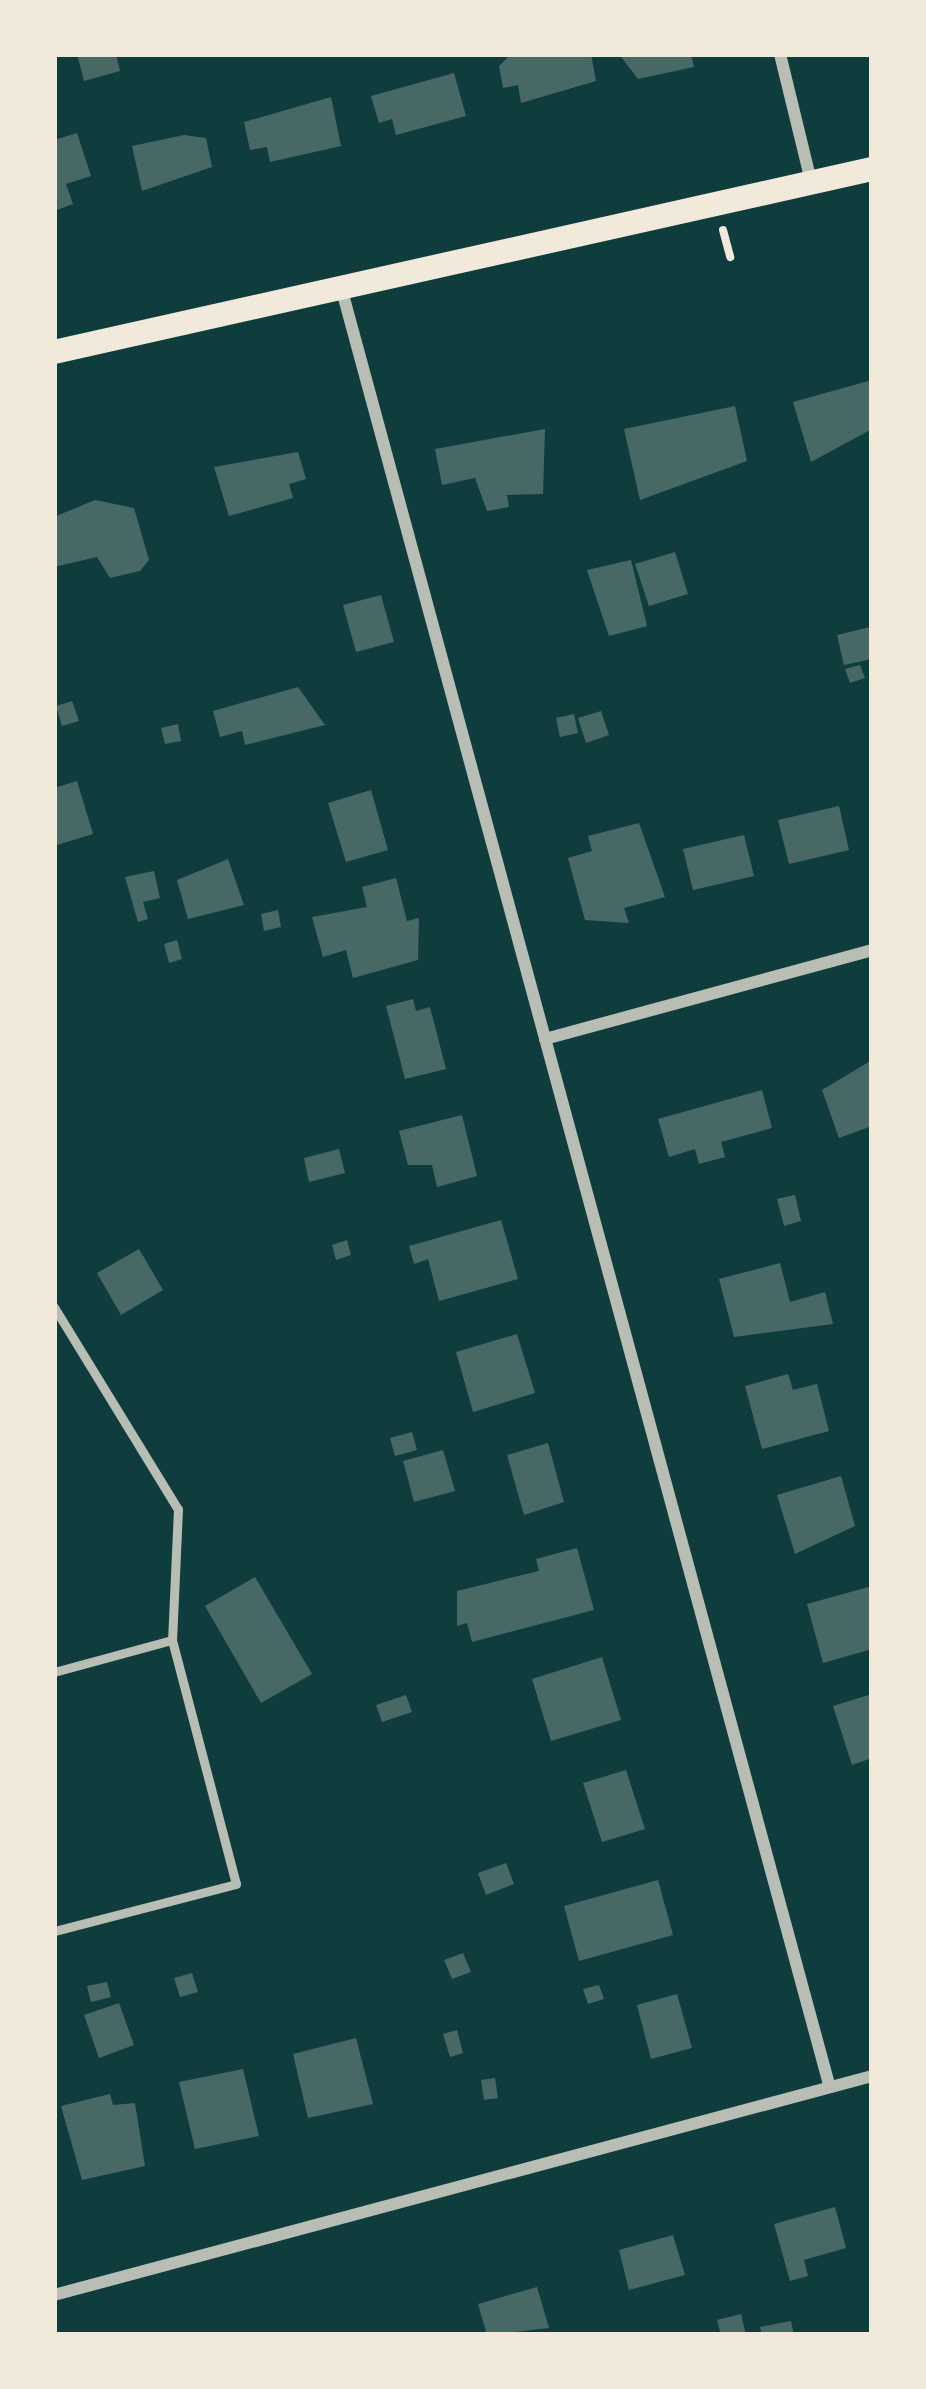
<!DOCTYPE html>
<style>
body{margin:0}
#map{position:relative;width:926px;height:2389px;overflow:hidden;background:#0f3d3e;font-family:Georgia,serif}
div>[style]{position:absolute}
.building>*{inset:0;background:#486865}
.path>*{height:8px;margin:-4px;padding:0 4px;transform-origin:4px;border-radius:4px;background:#f1e9da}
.service>*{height:9px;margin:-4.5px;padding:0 4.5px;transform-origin:4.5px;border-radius:4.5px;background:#b8beb3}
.minor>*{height:12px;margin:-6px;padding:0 6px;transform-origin:6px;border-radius:6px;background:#b8beb3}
.secondary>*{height:24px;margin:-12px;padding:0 12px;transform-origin:12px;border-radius:12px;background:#f1e9da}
span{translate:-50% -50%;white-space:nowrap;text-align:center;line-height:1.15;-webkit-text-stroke:10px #f1e9da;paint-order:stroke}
.frame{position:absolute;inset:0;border:57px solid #f1e9da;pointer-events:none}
</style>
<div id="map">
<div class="building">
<div style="clip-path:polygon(77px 54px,116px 54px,120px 71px,84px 81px)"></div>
<div style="clip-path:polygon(511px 54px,591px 54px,596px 81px,521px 103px,518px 85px,503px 88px,499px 66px)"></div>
<div style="clip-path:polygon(619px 54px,691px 54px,694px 67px,638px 79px)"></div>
<div style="clip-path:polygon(454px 73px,466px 116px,396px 135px,392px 119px,379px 123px,371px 96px)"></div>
<div style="clip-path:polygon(331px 97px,341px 146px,270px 162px,267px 147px,250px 150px,244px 122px)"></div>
<div style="clip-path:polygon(77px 133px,91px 176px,66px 184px,73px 204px,54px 211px,54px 140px)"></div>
<div style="clip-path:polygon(184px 135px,206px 138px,212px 167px,142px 191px,132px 146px)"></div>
<div style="clip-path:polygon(872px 380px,872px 429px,811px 462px,793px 402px)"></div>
<div style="clip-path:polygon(735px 406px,747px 461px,640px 500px,624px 429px)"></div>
<div style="clip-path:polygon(545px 429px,543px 494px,507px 495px,509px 507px,487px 511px,475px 478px,442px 485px,435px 449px)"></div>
<div style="clip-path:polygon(298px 452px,306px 479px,289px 484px,293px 498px,229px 516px,214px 467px)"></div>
<div style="clip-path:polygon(95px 500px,134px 508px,149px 560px,140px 571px,110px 578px,97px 557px,54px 567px,54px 517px)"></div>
<div style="clip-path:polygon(675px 552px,688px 594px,649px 606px,635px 564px)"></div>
<div style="clip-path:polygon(631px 560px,647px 626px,609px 636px,587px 570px)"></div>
<div style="clip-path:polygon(381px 595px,394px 642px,356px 652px,343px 605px)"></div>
<div style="clip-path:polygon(870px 627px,872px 659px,844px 665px,837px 635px)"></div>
<div style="clip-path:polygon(860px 665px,865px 678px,850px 683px,845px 669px)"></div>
<div style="clip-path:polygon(298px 687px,325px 725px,245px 745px,242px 731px,220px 737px,213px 711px)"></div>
<div style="clip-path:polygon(72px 701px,79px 721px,62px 726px,56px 706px)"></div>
<div style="clip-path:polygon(601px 711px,609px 735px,586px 743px,578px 718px)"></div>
<div style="clip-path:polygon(574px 714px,578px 733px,560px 737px,556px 718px)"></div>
<div style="clip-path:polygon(178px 724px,181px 741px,165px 744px,161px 728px)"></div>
<div style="clip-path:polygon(77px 781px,93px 834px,54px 846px,54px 788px)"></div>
<div style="clip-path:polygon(371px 790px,388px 850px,346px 862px,328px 803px)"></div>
<div style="clip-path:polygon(839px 806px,849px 850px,789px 864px,778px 820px)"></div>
<div style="clip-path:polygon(639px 823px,665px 897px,624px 908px,629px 923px,585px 920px,568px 858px,592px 851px,588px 836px)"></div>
<div style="clip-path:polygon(744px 835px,754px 876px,693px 890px,683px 849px)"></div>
<div style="clip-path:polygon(228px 859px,244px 905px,188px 919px,177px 880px)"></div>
<div style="clip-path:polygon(154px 871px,160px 898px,143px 902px,148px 919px,138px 922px,125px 877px)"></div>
<div style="clip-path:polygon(396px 878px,407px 921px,419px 918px,418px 960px,353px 978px,346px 950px,323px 957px,312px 917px,367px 907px,362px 887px)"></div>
<div style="clip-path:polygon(278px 910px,281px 927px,264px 931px,261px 914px)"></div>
<div style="clip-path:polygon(177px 940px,182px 959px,169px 963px,164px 944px)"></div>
<div style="clip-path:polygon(413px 999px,416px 1011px,430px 1007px,446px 1069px,405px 1079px,386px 1006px)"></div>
<div style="clip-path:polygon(872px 1060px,872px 1126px,839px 1138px,822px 1090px)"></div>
<div style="clip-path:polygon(762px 1090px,772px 1128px,721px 1142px,725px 1157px,699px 1164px,695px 1149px,669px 1157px,658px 1119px)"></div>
<div style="clip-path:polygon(462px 1115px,477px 1176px,437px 1187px,432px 1165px,408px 1165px,399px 1131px)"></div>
<div style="clip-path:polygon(339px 1149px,345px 1173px,309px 1182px,304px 1158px)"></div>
<div style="clip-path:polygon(795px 1195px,801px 1221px,784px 1226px,777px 1199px)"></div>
<div style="clip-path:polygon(501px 1220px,518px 1279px,439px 1301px,428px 1259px,414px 1264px,409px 1246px)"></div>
<div style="clip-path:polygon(347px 1240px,351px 1255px,336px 1260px,332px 1245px)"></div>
<div style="clip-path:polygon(139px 1249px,163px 1290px,121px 1315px,97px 1273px)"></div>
<div style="clip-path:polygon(780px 1263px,790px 1302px,825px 1292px,833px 1324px,734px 1337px,719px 1279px)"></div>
<div style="clip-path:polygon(517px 1334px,535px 1393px,473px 1412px,456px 1352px)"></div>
<div style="clip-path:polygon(788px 1374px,793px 1390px,817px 1384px,829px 1431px,762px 1449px,745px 1386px)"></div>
<div style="clip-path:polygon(412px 1432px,417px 1450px,395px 1456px,390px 1438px)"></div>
<div style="clip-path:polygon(548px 1443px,564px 1502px,524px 1515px,507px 1455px)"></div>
<div style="clip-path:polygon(443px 1450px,455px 1491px,414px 1502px,403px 1461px)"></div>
<div style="clip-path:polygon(841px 1476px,855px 1526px,795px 1554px,777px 1495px)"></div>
<div style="clip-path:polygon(577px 1548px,594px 1610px,472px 1642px,467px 1623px,457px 1626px,457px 1591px,539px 1571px,536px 1559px)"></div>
<div style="clip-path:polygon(255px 1577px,312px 1674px,261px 1703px,205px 1606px)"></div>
<div style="clip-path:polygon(872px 1586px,872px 1649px,823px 1663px,807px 1604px)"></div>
<div style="clip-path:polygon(602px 1657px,621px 1720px,551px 1741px,532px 1679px)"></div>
<div style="clip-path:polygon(872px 1694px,872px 1758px,852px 1765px,833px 1706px)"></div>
<div style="clip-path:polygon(406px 1695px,412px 1712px,382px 1722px,376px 1705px)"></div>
<div style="clip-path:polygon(626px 1770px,645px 1829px,602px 1842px,583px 1783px)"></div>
<div style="clip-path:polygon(506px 1863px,514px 1884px,486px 1895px,478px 1873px)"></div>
<div style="clip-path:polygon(658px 1880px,673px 1935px,579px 1961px,564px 1906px)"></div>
<div style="clip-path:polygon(463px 1953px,471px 1972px,452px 1979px,444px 1960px)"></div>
<div style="clip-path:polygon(192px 1973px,198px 1992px,180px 1997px,174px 1978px)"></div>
<div style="clip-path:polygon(107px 1982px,111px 1997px,91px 2002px,87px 1986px)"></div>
<div style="clip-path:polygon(599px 1985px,604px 1999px,588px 2004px,583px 1989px)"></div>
<div style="clip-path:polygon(677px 1994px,692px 2048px,651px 2059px,637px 2005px)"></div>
<div style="clip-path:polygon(119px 2003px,134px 2045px,99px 2058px,84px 2015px)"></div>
<div style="clip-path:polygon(457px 2030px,463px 2053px,450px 2057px,443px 2034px)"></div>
<div style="clip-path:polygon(356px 2038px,373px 2104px,308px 2118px,293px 2054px)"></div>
<div style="clip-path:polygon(243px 2069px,259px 2136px,195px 2149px,179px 2082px)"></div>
<div style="clip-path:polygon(495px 2078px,498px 2098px,484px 2100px,481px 2080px)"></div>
<div style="clip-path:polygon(110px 2094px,113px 2105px,135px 2103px,145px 2166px,82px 2180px,61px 2106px)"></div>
<div style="clip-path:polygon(835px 2207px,846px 2248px,804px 2260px,808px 2276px,790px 2281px,774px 2224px)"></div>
<div style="clip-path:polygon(673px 2235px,685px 2275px,629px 2290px,619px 2250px)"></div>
<div style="clip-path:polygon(537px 2287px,549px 2328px,487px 2335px,478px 2304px)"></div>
<div style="clip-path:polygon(741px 2314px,746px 2335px,721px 2335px,717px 2320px)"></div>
<div style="clip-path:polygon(791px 2321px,794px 2335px,762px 2335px,760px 2327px)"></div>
</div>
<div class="path">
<div style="left:723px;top:230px;width:28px;rotate:75deg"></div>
</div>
<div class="service">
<div style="left:54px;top:1307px;width:237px;rotate:58.5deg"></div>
<div style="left:178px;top:1509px;width:131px;rotate:92.6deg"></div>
<div style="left:172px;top:1640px;width:252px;rotate:75.3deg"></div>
<div style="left:236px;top:1884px;width:188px;rotate:165.5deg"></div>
<div style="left:54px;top:1672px;width:122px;rotate:-15.2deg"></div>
</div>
<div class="minor">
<div style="left:780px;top:54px;width:131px;rotate:76.3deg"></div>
<div style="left:341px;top:287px;width:1862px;rotate:74.81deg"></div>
<div style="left:545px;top:1039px;width:339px;rotate:-15.2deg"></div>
<div style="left:54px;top:2295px;width:847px;rotate:-14.99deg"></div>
</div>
<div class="secondary">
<div style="left:54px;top:352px;width:838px;rotate:-12.61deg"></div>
</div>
<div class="frame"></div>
</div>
